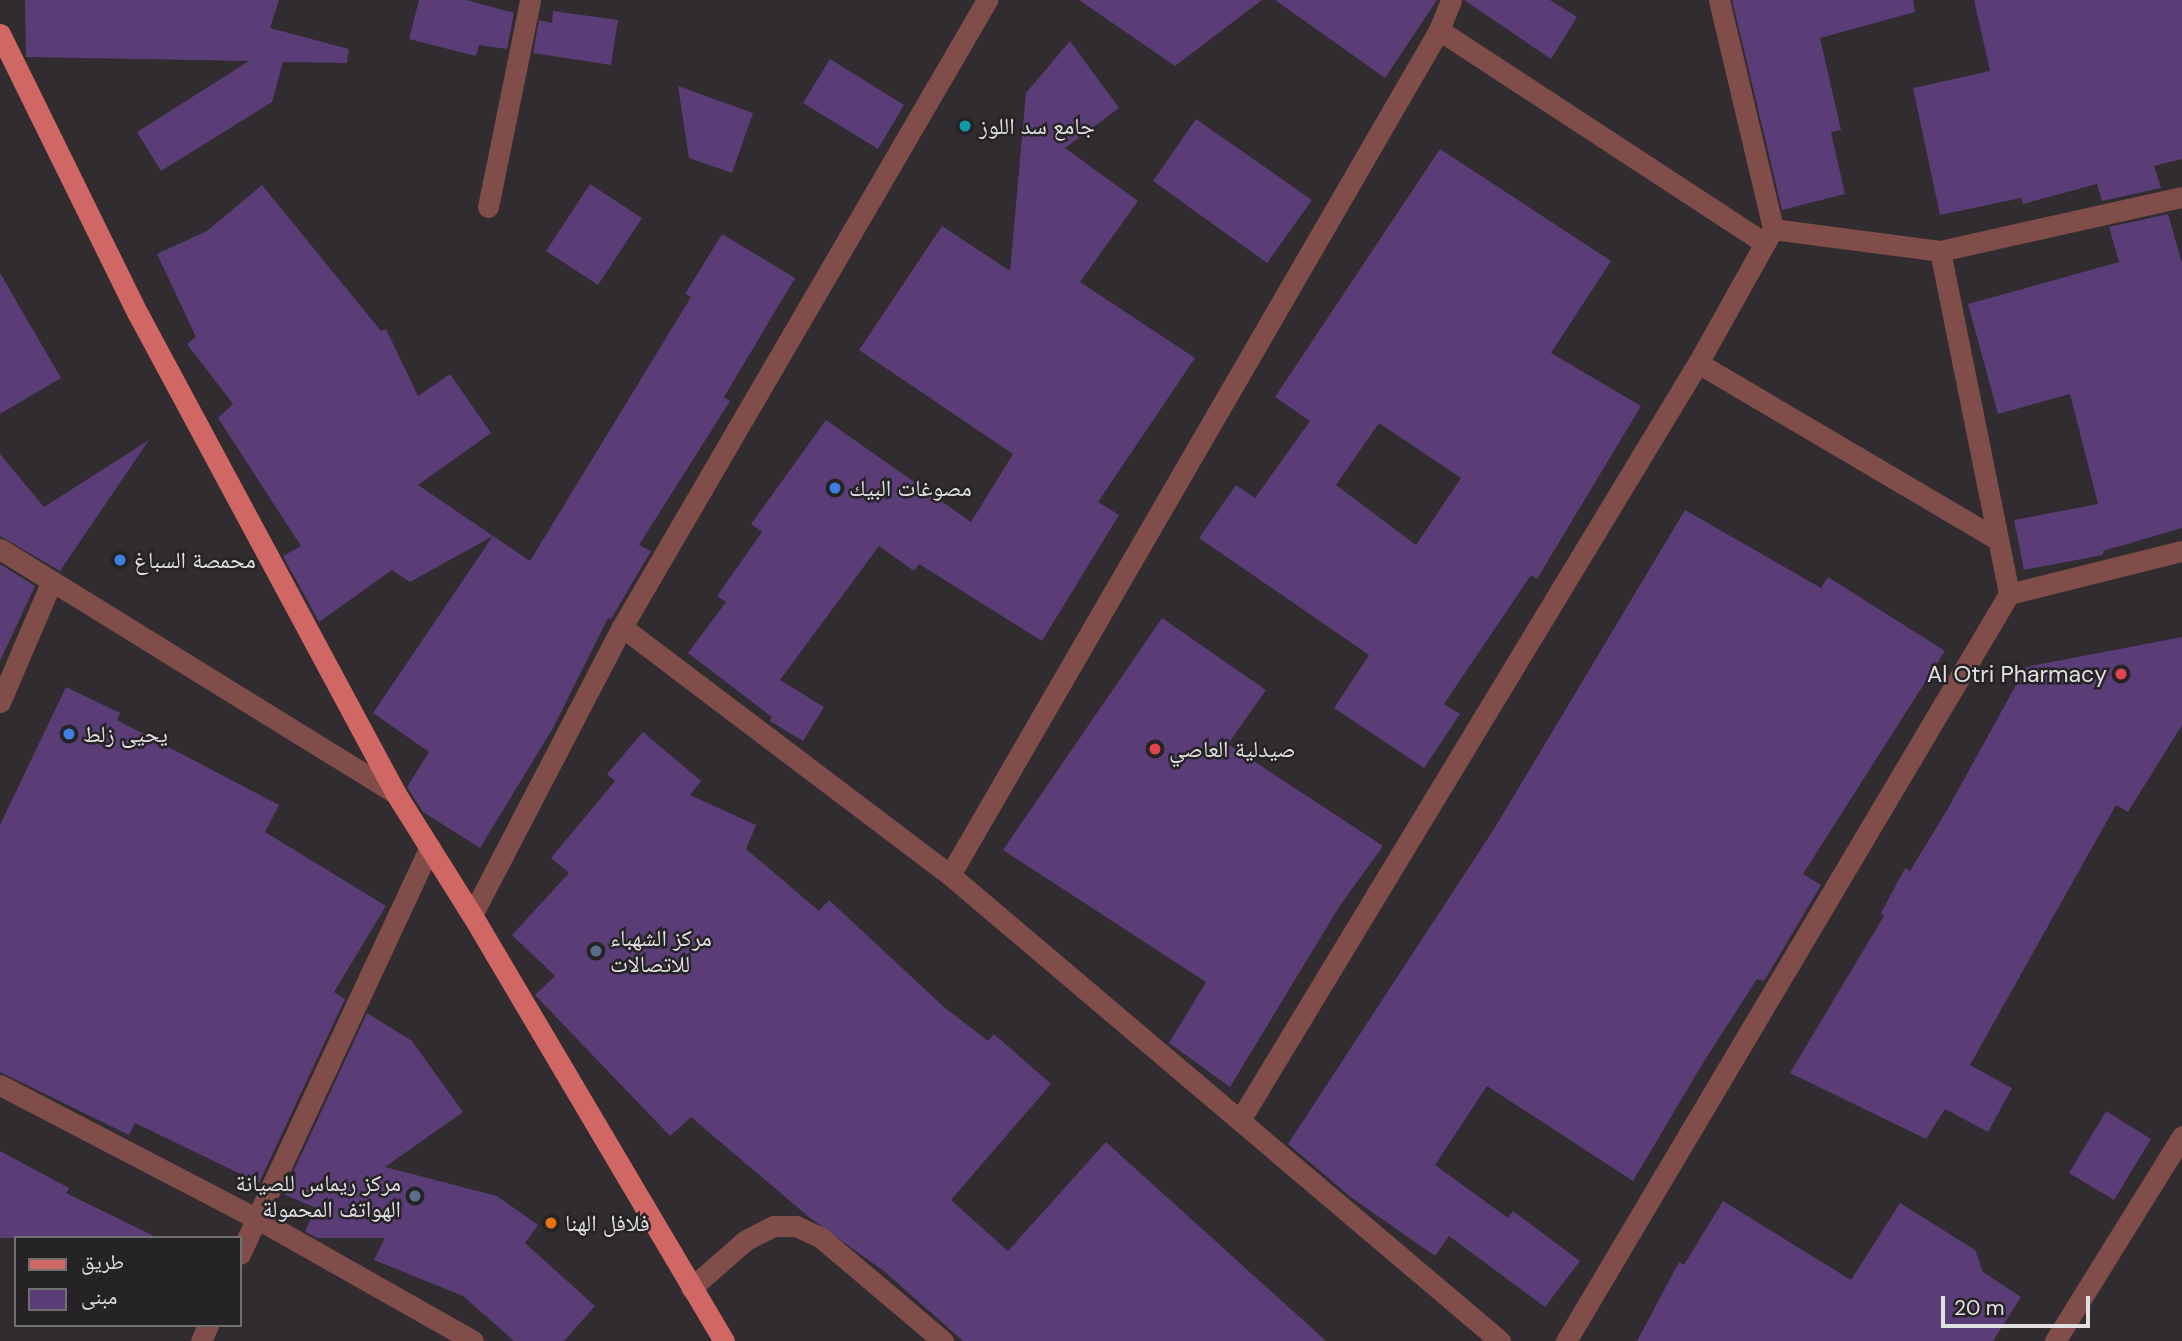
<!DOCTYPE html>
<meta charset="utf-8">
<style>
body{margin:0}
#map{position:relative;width:2182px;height:1341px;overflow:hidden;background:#302c2f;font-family:"DM Sans","Noto Naskh Arabic",sans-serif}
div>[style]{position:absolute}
.building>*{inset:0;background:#5a3c76}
.minor>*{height:21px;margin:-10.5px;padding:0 10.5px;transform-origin:10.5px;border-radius:10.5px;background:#814d4a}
.major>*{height:21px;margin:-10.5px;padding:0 10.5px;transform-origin:10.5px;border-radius:10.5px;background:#d16764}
.dots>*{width:19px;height:19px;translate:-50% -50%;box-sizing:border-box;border:4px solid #262326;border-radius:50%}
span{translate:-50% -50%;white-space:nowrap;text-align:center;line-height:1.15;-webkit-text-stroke:5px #262326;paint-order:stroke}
.poi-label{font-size:23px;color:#e3e0e2}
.left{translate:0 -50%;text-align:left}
.right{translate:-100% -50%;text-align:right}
.legend{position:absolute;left:14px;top:1236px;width:228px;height:91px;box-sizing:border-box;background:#262326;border:2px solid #726f71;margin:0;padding:9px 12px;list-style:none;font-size:21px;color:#e3e0e2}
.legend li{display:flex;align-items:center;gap:14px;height:35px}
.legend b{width:35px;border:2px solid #726f71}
.scale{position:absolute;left:1941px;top:1296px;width:149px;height:32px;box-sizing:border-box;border:4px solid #e3e0e2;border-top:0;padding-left:9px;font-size:21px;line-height:24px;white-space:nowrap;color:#e3e0e2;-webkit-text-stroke:5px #262326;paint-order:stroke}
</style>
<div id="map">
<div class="building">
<div style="clip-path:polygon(25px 0,279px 0,270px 28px,349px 49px,347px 63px,283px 62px,272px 102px,161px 171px,137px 132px,249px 61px,26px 57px)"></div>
<div style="clip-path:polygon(419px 0,467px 0,514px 13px,507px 49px,479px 45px,476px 56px,409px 39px)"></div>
<div style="clip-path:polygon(1079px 0,1262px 0,1175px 66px)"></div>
<div style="clip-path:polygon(1275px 0,1437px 0,1385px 78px)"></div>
<div style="clip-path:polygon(1464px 0,1550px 0,1577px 17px,1551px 59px)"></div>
<div style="clip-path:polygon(1732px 0,1913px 0,1915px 12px,1820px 38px,1841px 130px,1831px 132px,1845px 194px,1782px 210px)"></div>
<div style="clip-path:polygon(1974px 0,2182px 0,2182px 159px,2154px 166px,2161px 188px,2102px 201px,2097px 184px,2023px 204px,2021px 198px,1940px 215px,1913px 88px,1990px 71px)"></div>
<div style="clip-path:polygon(553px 11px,618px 20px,611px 65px,533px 53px,539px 20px,552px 23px)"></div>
<div style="clip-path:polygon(1070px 41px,1119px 108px,1065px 148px,1138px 201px,1080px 282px,1195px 358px,1098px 502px,1119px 515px,1042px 641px,919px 564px,914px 571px,879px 546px,780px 680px,824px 707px,803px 741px,770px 721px,772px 717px,688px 653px,726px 602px,717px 596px,762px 532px,751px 524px,826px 420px,971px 522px,1013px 454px,859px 350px,942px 226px,1010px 271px,1026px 93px)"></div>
<div style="clip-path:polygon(830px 59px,904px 105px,878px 149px,803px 103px)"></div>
<div style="clip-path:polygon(678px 86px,753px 113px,732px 173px,689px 158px)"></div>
<div style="clip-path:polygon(1196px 119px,1312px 200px,1267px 263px,1153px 181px)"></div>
<div style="clip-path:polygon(evenodd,1440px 149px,1611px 261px,1551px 353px,1641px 406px,1537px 579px,1531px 575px,1444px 704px,1460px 714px,1424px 768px,1334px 708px,1369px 655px,1199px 538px,1236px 485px,1255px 498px,1310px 421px,1275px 397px,1440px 149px,1379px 423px,1461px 478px,1416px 545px,1336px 485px,1379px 423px)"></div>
<div style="clip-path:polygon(590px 184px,642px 218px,598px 285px,546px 251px)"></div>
<div style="clip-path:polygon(262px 185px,381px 331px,386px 329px,418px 396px,450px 374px,491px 433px,418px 485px,530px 561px,691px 297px,685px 294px,722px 234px,795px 278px,724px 397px,730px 401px,639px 545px,651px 551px,611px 619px,608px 618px,553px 728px,480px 848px,423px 812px,407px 787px,429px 752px,373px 713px,493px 536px,410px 582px,392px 570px,319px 622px,283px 556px,301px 546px,218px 418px,233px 404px,187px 344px,196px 337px,157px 254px,207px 231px)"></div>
<div style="clip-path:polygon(2168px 214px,2182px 263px,2182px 528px,2103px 551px,2103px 555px,2024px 570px,2014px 520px,2098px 504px,2070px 394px,1998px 414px,1968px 304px,2119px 262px,2109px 227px)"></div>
<div style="clip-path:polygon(0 273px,61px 378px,0 414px)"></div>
<div style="clip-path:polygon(149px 440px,60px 571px,0 536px,0 454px,44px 507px)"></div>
<div style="clip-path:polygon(1685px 510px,1821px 588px,1828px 577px,1945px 651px,1803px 874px,1821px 885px,1764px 981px,1757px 979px,1703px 1063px,1633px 1181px,1487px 1086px,1435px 1165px,1508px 1218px,1513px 1211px,1580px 1261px,1545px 1307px,1449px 1236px,1435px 1256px,1352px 1198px,1288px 1144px,1494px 829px)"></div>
<div style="clip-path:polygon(0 564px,35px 586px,0 661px)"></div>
<div style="clip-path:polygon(1162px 618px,1266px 690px,1228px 744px,1383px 846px,1339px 907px,1230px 1087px,1169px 1043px,1206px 982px,1003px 850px)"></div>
<div style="clip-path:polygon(2182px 637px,2182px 725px,2128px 812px,2116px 805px,1970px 1065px,2012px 1088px,1988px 1132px,1945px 1109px,1926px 1139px,1790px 1073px,1884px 916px,1881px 913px,1905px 868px,1910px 871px,1947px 810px,2026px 667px)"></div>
<div style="clip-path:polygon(66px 687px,120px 713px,117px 720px,279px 805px,265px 832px,386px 906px,334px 992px,345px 999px,259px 1183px,135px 1123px,129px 1135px,0 1072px,0 825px)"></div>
<div style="clip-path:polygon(643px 732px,701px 781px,690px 795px,756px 825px,746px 849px,819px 911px,829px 900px,944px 1007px,988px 1041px,994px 1034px,1051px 1084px,951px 1200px,1008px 1251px,1106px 1142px,1326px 1341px,963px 1341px,885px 1272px,810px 1218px,691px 1117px,670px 1136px,535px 995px,555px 976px,512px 935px,569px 873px,551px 858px,615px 781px,607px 774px)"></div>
<div style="clip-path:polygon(367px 1013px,412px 1041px,463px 1112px,385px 1167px,497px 1196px,538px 1225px,525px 1243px,595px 1306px,564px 1341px,514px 1341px,463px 1296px,374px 1260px,385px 1238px,317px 1238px,305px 1231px,316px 1208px,283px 1194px)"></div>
<div style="clip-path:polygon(2106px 1111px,2151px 1139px,2114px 1200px,2069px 1173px)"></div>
<div style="clip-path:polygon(0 1151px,69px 1188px,66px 1193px,158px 1238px,0 1238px)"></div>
<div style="clip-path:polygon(1723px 1201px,1851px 1280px,1900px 1203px,1975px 1250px,1983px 1272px,2021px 1297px,1993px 1341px,1637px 1341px,1679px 1262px,1684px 1265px)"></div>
</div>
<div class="minor">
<div style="left:1719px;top:0;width:235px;rotate:76.7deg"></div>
<div style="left:1439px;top:30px;width:389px;rotate:33.2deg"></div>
<div style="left:488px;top:207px;width:211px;rotate:-78.5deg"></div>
<div style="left:1940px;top:251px;width:350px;rotate:78.6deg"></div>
<div style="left:1698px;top:363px;width:347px;rotate:30.5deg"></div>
<div style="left:0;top:549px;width:466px;rotate:31.7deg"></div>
<div style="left:622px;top:627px;width:411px;rotate:37.1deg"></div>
<div style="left:950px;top:875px;width:721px;rotate:40.27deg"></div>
<div style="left:0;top:702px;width:129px;rotate:-66.8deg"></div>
<div style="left:950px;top:875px;width:976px;rotate:-59.94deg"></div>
<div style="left:1439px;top:30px;width:32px;rotate:-68deg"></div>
<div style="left:472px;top:915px;width:325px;rotate:-62.5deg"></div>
<div style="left:622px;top:627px;width:726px;rotate:-59.79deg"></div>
<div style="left:0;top:1085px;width:288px;rotate:27.5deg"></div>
<div style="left:256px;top:1218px;width:249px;rotate:29.5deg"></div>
<div style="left:1240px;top:1120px;width:885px;rotate:-58.83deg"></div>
<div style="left:1698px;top:363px;width:154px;rotate:-60.8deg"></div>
<div style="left:1773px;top:229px;width:168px;rotate:7.5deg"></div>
<div style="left:1940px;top:251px;width:248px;rotate:-12.6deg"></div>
<div style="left:240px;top:1254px;width:449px;rotate:-65deg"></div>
<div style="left:691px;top:1288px;width:73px;rotate:-41.1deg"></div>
<div style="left:746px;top:1240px;width:31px;rotate:-27deg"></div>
<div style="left:774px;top:1226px;width:22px"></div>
<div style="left:796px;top:1226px;width:26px;rotate:25deg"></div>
<div style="left:820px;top:1237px;width:161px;rotate:40.2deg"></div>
<div style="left:201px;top:1341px;width:17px;rotate:-66deg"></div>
<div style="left:1566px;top:1341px;width:868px;rotate:-59.33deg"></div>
<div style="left:2009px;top:594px;width:178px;rotate:-14deg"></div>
<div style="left:2055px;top:1341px;width:241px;rotate:-58.2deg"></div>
</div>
<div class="major">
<div style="left:0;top:34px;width:312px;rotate:63.8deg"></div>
<div style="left:138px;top:314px;width:545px;rotate:61.74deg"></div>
<div style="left:396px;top:794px;width:143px;rotate:57.9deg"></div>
<div style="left:472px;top:915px;width:495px;rotate:59.4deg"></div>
</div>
<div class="dots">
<div style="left:965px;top:126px;background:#0f9aa8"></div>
<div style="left:835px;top:488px;background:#3f7fe0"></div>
<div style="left:120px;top:560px;background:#3f7fe0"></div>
<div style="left:2121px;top:674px;background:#e0444e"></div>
<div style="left:69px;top:734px;background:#3f7fe0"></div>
<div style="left:1155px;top:749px;background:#e0444e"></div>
<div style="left:596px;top:951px;background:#5c6f8a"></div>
<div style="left:415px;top:1196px;background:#5c6f8a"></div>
<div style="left:551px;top:1223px;background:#e8710a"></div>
</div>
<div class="poi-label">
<span class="left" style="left:979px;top:126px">جامع سد اللوز</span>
<span class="left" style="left:849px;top:488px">مصوغات البيك</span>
<span class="left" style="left:134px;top:560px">محمصة السباغ</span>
<span class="right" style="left:2107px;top:674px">Al Otri Pharmacy</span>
<span class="left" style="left:83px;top:734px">يحيى زلط</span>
<span class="left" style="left:1169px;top:749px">صيدلية العاصي</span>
<span class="left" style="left:610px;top:951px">مركز الشهباء<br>للاتصالات</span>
<span class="right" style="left:401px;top:1196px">مركز ريماس للصيانة<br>الهواتف المحمولة</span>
<span class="left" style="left:565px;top:1223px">فلافل الهنا</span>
</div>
<ul class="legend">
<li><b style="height:9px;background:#d16764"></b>طريق</li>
<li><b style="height:19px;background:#5a3c76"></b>مبنى</li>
</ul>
<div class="scale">20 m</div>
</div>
